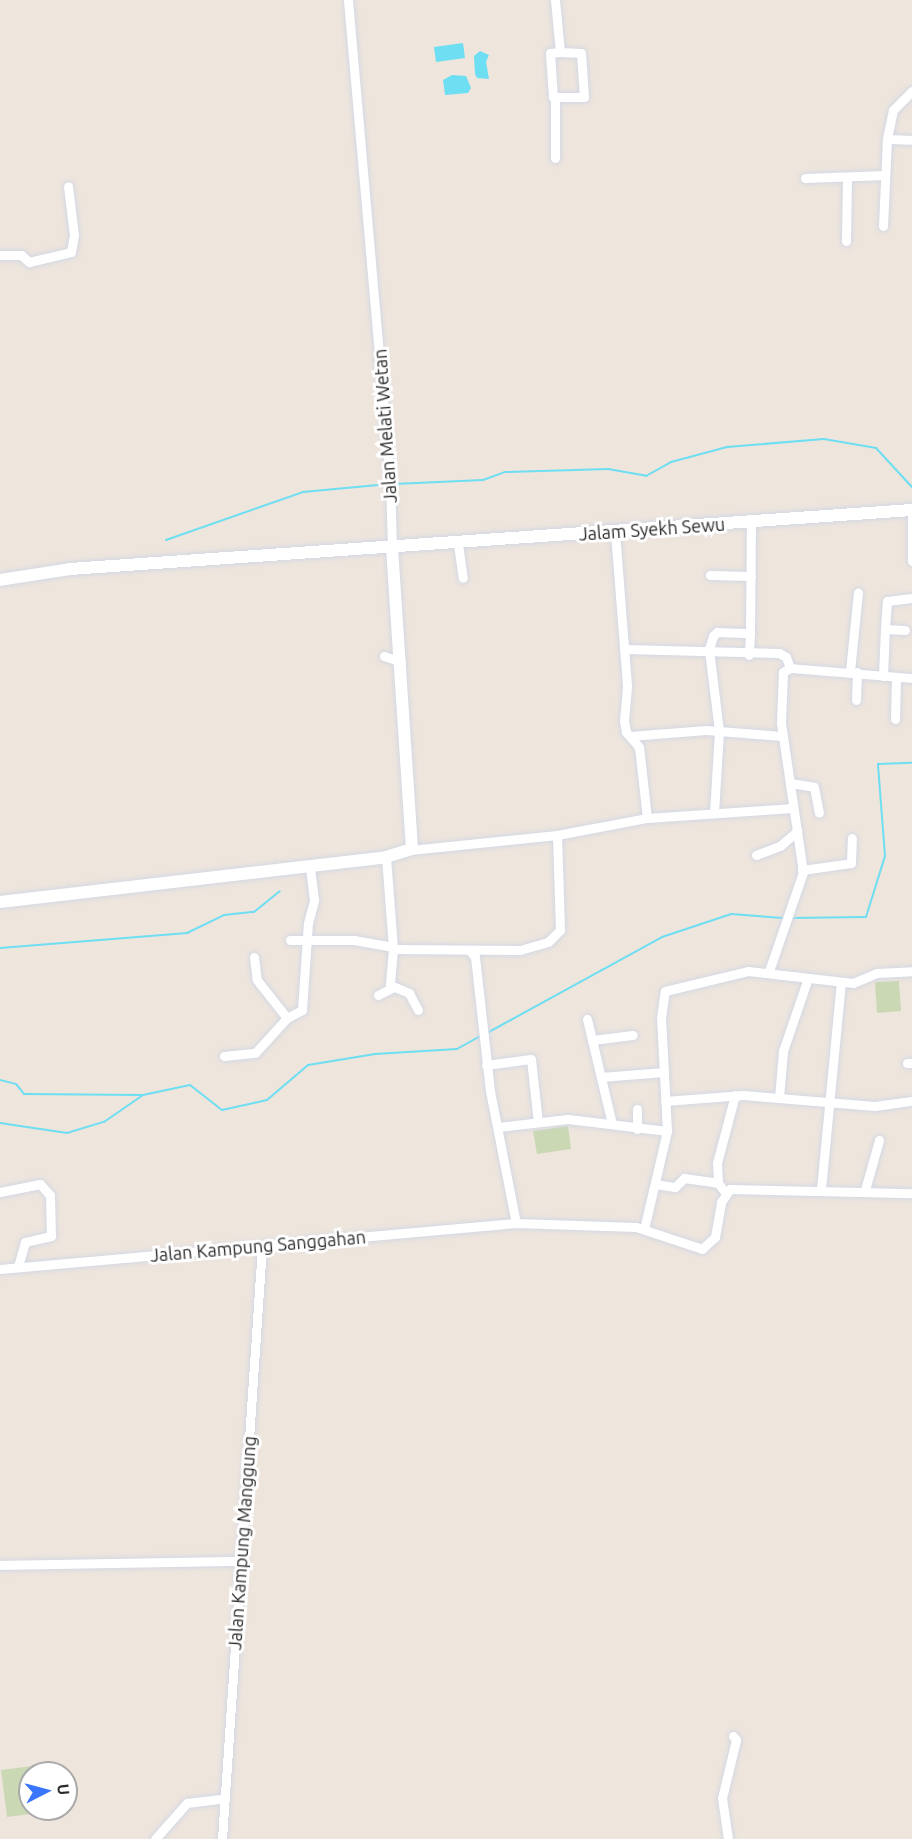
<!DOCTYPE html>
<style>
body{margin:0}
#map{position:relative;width:912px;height:1839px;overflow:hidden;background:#eee5dd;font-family:Ubuntu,sans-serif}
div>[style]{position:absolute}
.cemetery>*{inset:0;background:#cad8b4}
.water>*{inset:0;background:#6edef2}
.stream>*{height:2px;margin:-1px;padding:0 1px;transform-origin:1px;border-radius:1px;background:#6edef2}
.roads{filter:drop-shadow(0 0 2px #d3d8e4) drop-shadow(0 0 2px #d3d8e4)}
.street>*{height:9px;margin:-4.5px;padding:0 4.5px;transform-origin:4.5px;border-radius:4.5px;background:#fff}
.secondary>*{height:12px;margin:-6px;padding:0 6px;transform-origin:6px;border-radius:6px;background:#fff}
span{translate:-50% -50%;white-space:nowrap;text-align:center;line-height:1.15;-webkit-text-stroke:6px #fff;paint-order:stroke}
.street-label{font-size:18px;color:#2b2b2b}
.north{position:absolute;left:18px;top:1761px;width:60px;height:60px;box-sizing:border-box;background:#fff;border:2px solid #aaa;border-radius:50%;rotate:84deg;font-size:16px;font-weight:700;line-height:24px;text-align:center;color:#2b2b2b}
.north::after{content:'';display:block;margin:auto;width:21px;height:27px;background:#3a75fe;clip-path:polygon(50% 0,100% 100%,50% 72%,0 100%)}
</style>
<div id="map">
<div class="cemetery">
<div style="clip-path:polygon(899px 981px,901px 1011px,877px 1013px,875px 982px)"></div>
<div style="clip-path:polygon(568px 1126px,571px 1149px,537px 1154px,533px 1131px)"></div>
<div style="clip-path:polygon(48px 1764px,49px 1773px,30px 1773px,30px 1809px,54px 1811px,7px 1817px,1px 1770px)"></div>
</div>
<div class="water">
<div style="clip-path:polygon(463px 43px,465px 58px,436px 62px,434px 47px)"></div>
<div style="clip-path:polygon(480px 51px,489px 55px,486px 62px,489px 79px,477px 78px,475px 74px,474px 56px)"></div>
<div style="clip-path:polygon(452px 75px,466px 76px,471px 88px,468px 93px,445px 95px,443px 80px)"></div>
</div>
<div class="stream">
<div style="left:394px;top:484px;width:89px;rotate:-2.6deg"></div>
<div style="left:483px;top:480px;width:23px;rotate:-20deg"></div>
<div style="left:505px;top:472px;width:103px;rotate:-1.7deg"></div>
<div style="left:608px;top:469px;width:39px;rotate:10deg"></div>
<div style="left:646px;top:476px;width:29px;rotate:-29deg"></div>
<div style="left:671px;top:462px;width:58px;rotate:-15deg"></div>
<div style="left:727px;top:447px;width:97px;rotate:-4.7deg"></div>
<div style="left:824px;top:439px;width:53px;rotate:9.8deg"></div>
<div style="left:876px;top:448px;width:53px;rotate:47.3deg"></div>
<div style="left:166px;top:540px;width:145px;rotate:-19.3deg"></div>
<div style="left:303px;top:492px;width:86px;rotate:-5.3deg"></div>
<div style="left:789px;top:918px;width:77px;rotate:-0.7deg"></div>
<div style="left:866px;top:917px;width:64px;rotate:-72.7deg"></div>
<div style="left:885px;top:856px;width:92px;rotate:-94.4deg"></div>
<div style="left:878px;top:764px;width:34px;rotate:-2deg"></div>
<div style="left:0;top:948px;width:188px;rotate:-4.6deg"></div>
<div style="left:187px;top:933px;width:41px;rotate:-25.9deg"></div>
<div style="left:224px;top:915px;width:30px;rotate:-6deg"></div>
<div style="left:254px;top:912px;width:33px;rotate:-39deg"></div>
<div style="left:487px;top:1033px;width:200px;rotate:-28.7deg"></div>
<div style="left:662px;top:937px;width:73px;rotate:-18.4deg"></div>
<div style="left:731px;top:914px;width:52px;rotate:4.4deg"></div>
<div style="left:0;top:1080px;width:16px;rotate:14deg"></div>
<div style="left:16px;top:1084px;width:13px;rotate:51deg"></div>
<div style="left:24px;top:1094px;width:118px;rotate:0.5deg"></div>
<div style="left:0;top:1123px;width:68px;rotate:8.5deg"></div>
<div style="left:67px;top:1133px;width:39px;rotate:-17deg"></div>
<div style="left:104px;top:1122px;width:47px;rotate:-34.7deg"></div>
<div style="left:143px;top:1095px;width:48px;rotate:-12deg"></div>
<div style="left:190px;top:1085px;width:41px;rotate:38deg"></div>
<div style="left:222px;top:1110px;width:46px;rotate:-12.5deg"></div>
<div style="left:267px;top:1100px;width:54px;rotate:-40.5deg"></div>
<div style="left:308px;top:1065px;width:68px;rotate:-9.3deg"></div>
<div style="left:375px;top:1054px;width:82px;rotate:-3.5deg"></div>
<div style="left:457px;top:1049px;width:29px;rotate:-29deg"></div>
</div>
<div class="roads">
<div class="street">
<div style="left:348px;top:0;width:482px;rotate:85deg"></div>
<div style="left:390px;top:480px;width:69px;rotate:88.3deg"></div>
<div style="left:555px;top:0;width:52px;rotate:84.5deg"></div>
<div style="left:560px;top:52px;width:21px;rotate:3deg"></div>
<div style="left:581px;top:53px;width:44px;rotate:86.1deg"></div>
<div style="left:584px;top:97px;width:31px;rotate:180deg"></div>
<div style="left:553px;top:97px;width:44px;rotate:-93.9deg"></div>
<div style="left:550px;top:53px;width:10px;rotate:-6deg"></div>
<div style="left:912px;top:91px;width:27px;rotate:135deg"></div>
<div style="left:893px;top:110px;width:30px;rotate:102deg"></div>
<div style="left:887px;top:139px;width:25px;rotate:2deg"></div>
<div style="left:555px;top:99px;width:59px;rotate:90deg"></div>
<div style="left:805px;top:178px;width:80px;rotate:-2.1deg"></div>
<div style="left:883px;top:226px;width:87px;rotate:-87.4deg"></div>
<div style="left:846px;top:241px;width:64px;rotate:-89.1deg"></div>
<div style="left:0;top:255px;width:21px"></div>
<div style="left:21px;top:255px;width:11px;rotate:41deg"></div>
<div style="left:29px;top:262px;width:43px;rotate:-13.4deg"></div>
<div style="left:71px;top:252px;width:17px;rotate:-80deg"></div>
<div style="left:74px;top:235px;width:49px;rotate:-97deg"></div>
<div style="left:912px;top:510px;width:51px;rotate:90deg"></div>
<div style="left:458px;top:544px;width:34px;rotate:82deg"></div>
<div style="left:710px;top:575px;width:41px;rotate:1.4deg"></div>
<div style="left:885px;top:629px;width:28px;rotate:-86deg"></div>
<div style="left:887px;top:601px;width:25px;rotate:-7deg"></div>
<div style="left:750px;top:633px;width:111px;rotate:-89.5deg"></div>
<div style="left:624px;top:649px;width:155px;rotate:1.5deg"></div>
<div style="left:779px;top:653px;width:8px;rotate:30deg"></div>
<div style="left:786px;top:657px;width:12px;rotate:70deg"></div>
<div style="left:384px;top:656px;width:18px;rotate:19deg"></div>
<div style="left:850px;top:671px;width:79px;rotate:-84.2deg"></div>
<div style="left:883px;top:676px;width:47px;rotate:-87.6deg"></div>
<div style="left:885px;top:629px;width:20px;rotate:3deg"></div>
<div style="left:856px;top:700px;width:28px;rotate:-88deg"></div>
<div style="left:895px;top:719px;width:42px;rotate:-88.6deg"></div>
<div style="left:630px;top:736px;width:76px;rotate:-4.5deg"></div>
<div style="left:706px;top:730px;width:76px;rotate:4.5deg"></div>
<div style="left:790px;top:783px;width:24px;rotate:9deg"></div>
<div style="left:814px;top:787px;width:26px;rotate:79deg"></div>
<div style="left:714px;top:813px;width:82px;rotate:-86.5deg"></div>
<div style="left:719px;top:731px;width:83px;rotate:-97deg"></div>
<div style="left:709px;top:649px;width:14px;rotate:-73deg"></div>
<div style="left:713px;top:636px;width:6px;rotate:-45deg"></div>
<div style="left:717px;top:632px;width:33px;rotate:2deg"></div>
<div style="left:750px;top:633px;width:22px;rotate:93deg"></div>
<div style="left:647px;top:818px;width:146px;rotate:-3.9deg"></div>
<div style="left:410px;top:850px;width:148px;rotate:-5.8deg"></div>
<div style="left:557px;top:835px;width:92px;rotate:-10.7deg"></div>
<div style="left:647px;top:818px;width:71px;rotate:-96.4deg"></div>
<div style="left:639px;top:747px;width:20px;rotate:-131deg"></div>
<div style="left:626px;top:732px;width:11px;rotate:-100deg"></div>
<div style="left:624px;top:721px;width:36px;rotate:-85deg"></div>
<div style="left:627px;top:685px;width:153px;rotate:-94.5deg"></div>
<div style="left:756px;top:855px;width:26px;rotate:-21deg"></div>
<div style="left:780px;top:846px;width:23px;rotate:-41deg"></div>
<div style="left:386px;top:857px;width:92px;rotate:85.6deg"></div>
<div style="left:393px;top:949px;width:127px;rotate:0.5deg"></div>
<div style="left:520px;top:950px;width:29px;rotate:-16deg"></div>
<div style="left:548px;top:942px;width:17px;rotate:-45deg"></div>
<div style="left:560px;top:930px;width:95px;rotate:-91.8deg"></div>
<div style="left:802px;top:870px;width:49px;rotate:-8.1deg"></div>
<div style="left:851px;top:863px;width:25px;rotate:-88deg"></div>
<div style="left:290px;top:940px;width:64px"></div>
<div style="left:354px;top:940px;width:40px;rotate:10deg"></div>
<div style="left:393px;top:949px;width:36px;rotate:95deg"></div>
<div style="left:390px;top:985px;width:21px;rotate:23deg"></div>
<div style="left:409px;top:993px;width:19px;rotate:62deg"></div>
<div style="left:470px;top:951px;width:8px;rotate:50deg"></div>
<div style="left:475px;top:957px;width:135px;rotate:83.6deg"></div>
<div style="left:490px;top:1091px;width:135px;rotate:78.9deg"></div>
<div style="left:254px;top:957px;width:23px;rotate:83deg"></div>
<div style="left:257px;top:980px;width:48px;rotate:51.7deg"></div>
<div style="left:769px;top:971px;width:105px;rotate:-71deg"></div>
<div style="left:803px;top:872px;width:151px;rotate:-98.4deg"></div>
<div style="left:781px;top:723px;width:51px;rotate:-87.8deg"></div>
<div style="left:783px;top:672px;width:8px;rotate:-30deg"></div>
<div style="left:790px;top:668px;width:122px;rotate:4.7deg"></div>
<div style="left:378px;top:995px;width:16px;rotate:-27deg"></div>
<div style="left:587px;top:1019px;width:108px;rotate:76.6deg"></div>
<div style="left:592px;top:1040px;width:41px;rotate:-7deg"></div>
<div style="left:224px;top:1056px;width:31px;rotate:-6deg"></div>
<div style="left:255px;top:1053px;width:47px;rotate:-47.6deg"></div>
<div style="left:287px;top:1018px;width:17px;rotate:-28deg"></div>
<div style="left:302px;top:1010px;width:87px;rotate:-86.1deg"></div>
<div style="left:308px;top:923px;width:24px;rotate:-75deg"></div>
<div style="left:314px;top:900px;width:33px;rotate:-97deg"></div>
<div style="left:907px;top:1063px;width:5px"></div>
<div style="left:486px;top:1065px;width:45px;rotate:-7.6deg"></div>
<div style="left:531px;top:1059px;width:63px;rotate:83.7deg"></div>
<div style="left:601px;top:1077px;width:63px;rotate:-4.5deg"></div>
<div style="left:779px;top:1098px;width:47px;rotate:-85.1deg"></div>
<div style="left:783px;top:1051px;width:77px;rotate:-71.1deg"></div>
<div style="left:665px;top:1101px;width:78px;rotate:-4.4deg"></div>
<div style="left:743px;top:1095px;width:132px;rotate:4.8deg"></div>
<div style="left:875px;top:1106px;width:37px;rotate:-8deg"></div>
<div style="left:637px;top:1109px;width:20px;rotate:90deg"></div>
<div style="left:498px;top:1127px;width:70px;rotate:-6.5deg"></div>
<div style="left:568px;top:1119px;width:100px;rotate:6.9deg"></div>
<div style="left:655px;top:1184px;width:20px;rotate:9deg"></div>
<div style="left:675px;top:1187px;width:13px;rotate:-45deg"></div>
<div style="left:684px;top:1178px;width:34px;rotate:8deg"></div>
<div style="left:821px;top:1189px;width:207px;rotate:-84.5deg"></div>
<div style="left:865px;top:1190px;width:52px;rotate:-74.4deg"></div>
<div style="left:0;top:1192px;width:41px;rotate:-11.3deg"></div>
<div style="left:40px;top:1184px;width:15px;rotate:48deg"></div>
<div style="left:50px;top:1195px;width:41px;rotate:88.6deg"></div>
<div style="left:51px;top:1236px;width:27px;rotate:167deg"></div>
<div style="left:25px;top:1242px;width:26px;rotate:106deg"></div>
<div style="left:725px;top:1192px;width:11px;rotate:-128deg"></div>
<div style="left:718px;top:1183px;width:20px;rotate:-93deg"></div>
<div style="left:717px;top:1163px;width:70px;rotate:-75.2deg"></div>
<div style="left:644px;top:1229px;width:101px;rotate:-76.8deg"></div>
<div style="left:667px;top:1131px;width:113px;rotate:-93deg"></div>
<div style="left:661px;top:1018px;width:27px;rotate:-82deg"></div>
<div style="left:665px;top:991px;width:85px;rotate:-13.5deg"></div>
<div style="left:748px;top:971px;width:106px;rotate:6.5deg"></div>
<div style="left:853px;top:983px;width:26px;rotate:-23deg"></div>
<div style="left:877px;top:973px;width:35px;rotate:-3deg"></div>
<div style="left:0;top:1269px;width:518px;rotate:-5.09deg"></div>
<div style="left:516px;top:1223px;width:120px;rotate:1.9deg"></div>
<div style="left:636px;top:1227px;width:70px;rotate:18.4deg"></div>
<div style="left:702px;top:1249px;width:18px;rotate:-43deg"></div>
<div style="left:715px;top:1237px;width:36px;rotate:-80deg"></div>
<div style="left:721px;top:1202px;width:16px;rotate:-55deg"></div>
<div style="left:730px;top:1189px;width:182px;rotate:1.3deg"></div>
<div style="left:0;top:1565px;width:241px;rotate:-1deg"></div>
<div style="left:155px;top:1839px;width:48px;rotate:-48.4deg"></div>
<div style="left:187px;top:1803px;width:38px;rotate:-7deg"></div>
<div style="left:222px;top:1839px;width:594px;rotate:-86.14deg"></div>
<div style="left:728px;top:1839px;width:41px;rotate:-98.3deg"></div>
<div style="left:722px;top:1798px;width:60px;rotate:-76.4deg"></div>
<div style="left:736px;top:1740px;width:5px;rotate:-127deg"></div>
</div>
<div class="secondary">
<div style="left:0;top:580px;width:71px;rotate:-8.9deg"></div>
<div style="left:70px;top:569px;width:844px;rotate:-4.01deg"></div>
<div style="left:0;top:902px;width:389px;rotate:-6.6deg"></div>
<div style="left:386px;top:857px;width:27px;rotate:-17deg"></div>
<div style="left:412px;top:849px;width:301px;rotate:-93.8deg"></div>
</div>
</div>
<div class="street-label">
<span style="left:385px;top:426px;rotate:-94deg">Jalan Melati Wetan</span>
<span style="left:652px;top:529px;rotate:-4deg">Jalam Syekh Sewu</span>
<span style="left:258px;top:1246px;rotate:-5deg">Jalan Kampung Sanggahan</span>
<span style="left:242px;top:1543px;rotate:-86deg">Jalan Kampung Manggung</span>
</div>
<div class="north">U</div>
</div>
